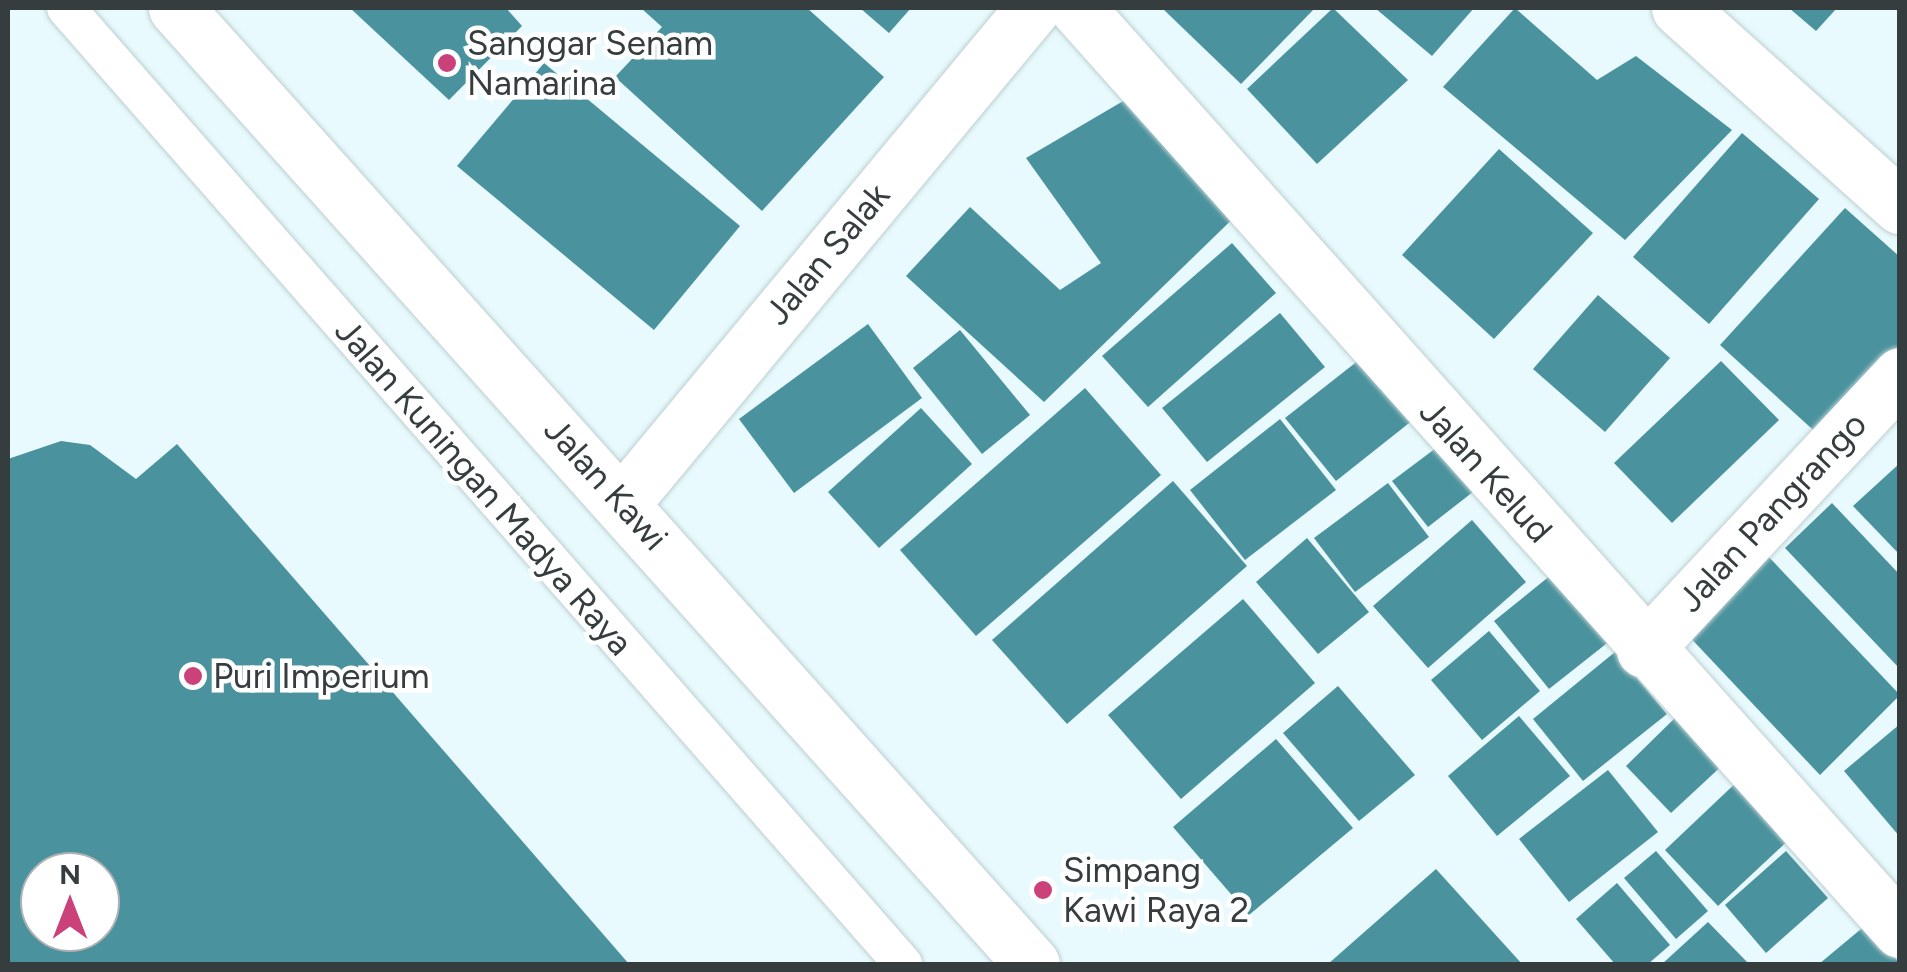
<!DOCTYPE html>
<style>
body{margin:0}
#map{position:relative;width:1907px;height:972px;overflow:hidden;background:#e8fafd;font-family:Figtree,sans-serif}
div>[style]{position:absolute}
.building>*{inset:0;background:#4a929d}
.roads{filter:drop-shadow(0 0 2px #bdced1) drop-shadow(0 0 2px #bdced1)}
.service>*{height:38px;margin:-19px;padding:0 19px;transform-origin:19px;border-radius:19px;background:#fff}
.minor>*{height:55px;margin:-27.5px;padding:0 27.5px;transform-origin:27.5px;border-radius:27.5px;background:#fff}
.dots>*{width:28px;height:28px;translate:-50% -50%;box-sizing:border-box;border:5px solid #fff;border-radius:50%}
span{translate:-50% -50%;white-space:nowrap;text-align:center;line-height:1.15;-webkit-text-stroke:9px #fff;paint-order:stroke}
.poi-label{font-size:35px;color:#363d3f}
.left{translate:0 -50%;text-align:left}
.street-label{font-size:35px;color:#363d3f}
.frame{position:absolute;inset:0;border:10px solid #363d3f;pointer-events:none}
.north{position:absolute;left:20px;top:852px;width:100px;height:100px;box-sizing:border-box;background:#fff;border:2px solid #afb1b2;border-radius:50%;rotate:0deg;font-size:28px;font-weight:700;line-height:40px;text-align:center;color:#363d3f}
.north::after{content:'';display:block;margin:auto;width:35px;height:45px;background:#cb417a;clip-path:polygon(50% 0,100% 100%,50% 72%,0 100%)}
</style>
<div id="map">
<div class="building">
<div style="clip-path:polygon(350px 8px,506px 8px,522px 26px,449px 100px)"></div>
<div style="clip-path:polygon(641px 8px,807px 8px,884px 77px,762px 211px,615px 77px,662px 27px)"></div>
<div style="clip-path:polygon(860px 8px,911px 8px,889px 33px)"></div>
<div style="clip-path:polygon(1162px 8px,1315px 8px,1241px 84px)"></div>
<div style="clip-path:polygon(1333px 8px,1408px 80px,1317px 164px,1247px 89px)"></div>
<div style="clip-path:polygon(1375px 8px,1474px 8px,1432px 56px)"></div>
<div style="clip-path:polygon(1515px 8px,1597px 80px,1636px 56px,1732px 130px,1625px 240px,1443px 87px)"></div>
<div style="clip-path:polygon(1789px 8px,1837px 8px,1816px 31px)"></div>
<div style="clip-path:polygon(544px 63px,740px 226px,654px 330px,457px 166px)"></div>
<div style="clip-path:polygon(1142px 90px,1248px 204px,1044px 402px,906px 276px,970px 207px,1060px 290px,1101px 263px,1026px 158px)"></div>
<div style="clip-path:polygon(1742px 133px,1819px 199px,1709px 324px,1633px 257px)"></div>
<div style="clip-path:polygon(1499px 149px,1593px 233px,1494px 339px,1402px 255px)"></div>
<div style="clip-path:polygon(1845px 208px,1900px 257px,1900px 353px,1822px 438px,1720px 345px)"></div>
<div style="clip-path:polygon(1232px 243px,1276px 293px,1148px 407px,1102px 356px)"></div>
<div style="clip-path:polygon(1598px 295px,1670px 358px,1605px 432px,1533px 369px)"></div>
<div style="clip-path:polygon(1280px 313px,1325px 367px,1207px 462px,1162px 408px)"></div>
<div style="clip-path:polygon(868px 324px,922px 398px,794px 493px,739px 419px)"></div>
<div style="clip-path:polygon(960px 330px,1030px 415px,982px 454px,913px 368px)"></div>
<div style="clip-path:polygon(1373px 349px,1423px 412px,1336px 481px,1285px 418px)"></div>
<div style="clip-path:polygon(1721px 361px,1779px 420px,1672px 523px,1614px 463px)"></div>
<div style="clip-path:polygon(1085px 388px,1161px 475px,976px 636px,900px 550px)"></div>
<div style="clip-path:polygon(921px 408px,972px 464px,879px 548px,828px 492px)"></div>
<div style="clip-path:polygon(1280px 419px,1336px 490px,1245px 560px,1190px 490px)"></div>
<div style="clip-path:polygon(1452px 436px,1487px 481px,1428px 527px,1392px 481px)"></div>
<div style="clip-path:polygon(evenodd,61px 441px,90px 445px,136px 479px,177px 444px,629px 964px,8px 964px,8px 459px,61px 441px,40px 872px,100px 872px,100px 932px,40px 932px,40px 872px)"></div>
<div style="clip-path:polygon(1900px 463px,1900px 555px,1853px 506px)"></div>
<div style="clip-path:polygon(1173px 481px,1247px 566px,1067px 724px,992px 640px)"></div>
<div style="clip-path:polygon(1388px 483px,1429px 537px,1355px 592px,1314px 538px)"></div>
<div style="clip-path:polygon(1832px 503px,1900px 575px,1900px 669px,1785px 548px)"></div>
<div style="clip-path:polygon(1472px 520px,1526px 582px,1428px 668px,1373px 606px)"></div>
<div style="clip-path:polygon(1307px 538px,1369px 612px,1318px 654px,1256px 582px)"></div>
<div style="clip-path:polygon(1766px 554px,1900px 695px,1820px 775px,1684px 631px)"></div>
<div style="clip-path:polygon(1556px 571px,1611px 640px,1549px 689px,1494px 621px)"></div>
<div style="clip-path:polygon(1243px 599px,1315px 683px,1181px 799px,1108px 715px)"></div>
<div style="clip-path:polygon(1489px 631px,1540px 691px,1482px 740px,1431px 680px)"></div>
<div style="clip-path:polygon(1615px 652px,1667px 714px,1583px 781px,1533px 719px)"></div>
<div style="clip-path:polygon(1338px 686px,1415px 775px,1359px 821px,1283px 733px)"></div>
<div style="clip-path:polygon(1680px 713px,1727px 761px,1671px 813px,1626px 766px)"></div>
<div style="clip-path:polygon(1519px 716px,1570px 776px,1497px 836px,1448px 776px)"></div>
<div style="clip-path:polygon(1900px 724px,1900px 837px,1844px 771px)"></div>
<div style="clip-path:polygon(1276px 739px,1353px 828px,1249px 915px,1173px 827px)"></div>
<div style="clip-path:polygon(1608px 770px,1658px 832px,1569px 902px,1519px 839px)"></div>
<div style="clip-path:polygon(1741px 778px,1795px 834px,1718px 906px,1665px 850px)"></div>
<div style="clip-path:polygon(1656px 851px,1708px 911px,1676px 939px,1624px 878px)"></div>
<div style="clip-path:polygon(1786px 851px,1828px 898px,1766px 953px,1725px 905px)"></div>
<div style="clip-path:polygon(1436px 869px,1522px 964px,1328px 964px)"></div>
<div style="clip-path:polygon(1617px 883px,1670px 945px,1648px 964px,1615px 964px,1576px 919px)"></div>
<div style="clip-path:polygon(1708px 922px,1749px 964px,1662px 964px)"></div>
<div style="clip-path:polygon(1867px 924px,1900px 964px,1819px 964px)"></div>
</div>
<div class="roads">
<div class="service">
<div style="left:66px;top:8px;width:1271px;rotate:48.8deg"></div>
</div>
<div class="minor">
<div style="left:176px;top:8px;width:1283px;rotate:48.16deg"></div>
<div style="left:1077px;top:8px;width:1236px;rotate:48.25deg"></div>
<div style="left:1679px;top:8px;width:297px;rotate:41.9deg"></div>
<div style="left:623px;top:502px;width:642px;rotate:-50.31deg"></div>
<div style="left:1644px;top:650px;width:376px;rotate:-47deg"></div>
</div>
</div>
<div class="dots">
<div style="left:447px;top:63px;background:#cb417a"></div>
<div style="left:193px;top:676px;background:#cb417a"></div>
<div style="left:1043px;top:890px;background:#cb417a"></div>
</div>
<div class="poi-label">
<span class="left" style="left:467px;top:63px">Sanggar Senam<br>Namarina</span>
<span class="left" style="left:213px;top:676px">Puri Imperium</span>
<span class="left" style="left:1063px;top:890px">Simpang<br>Kawi Raya 2</span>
</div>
<div class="street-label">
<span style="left:827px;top:254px;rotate:-50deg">Jalan Salak</span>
<span style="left:1486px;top:471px;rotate:48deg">Jalan Kelud</span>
<span style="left:606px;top:484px;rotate:48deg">Jalan Kawi</span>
<span style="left:484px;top:487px;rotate:49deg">Jalan Kuningan Madya Raya</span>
<span style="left:1772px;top:512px;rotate:-47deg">Jalan Pangrango</span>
</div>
<div class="frame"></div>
<div class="north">N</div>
</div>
